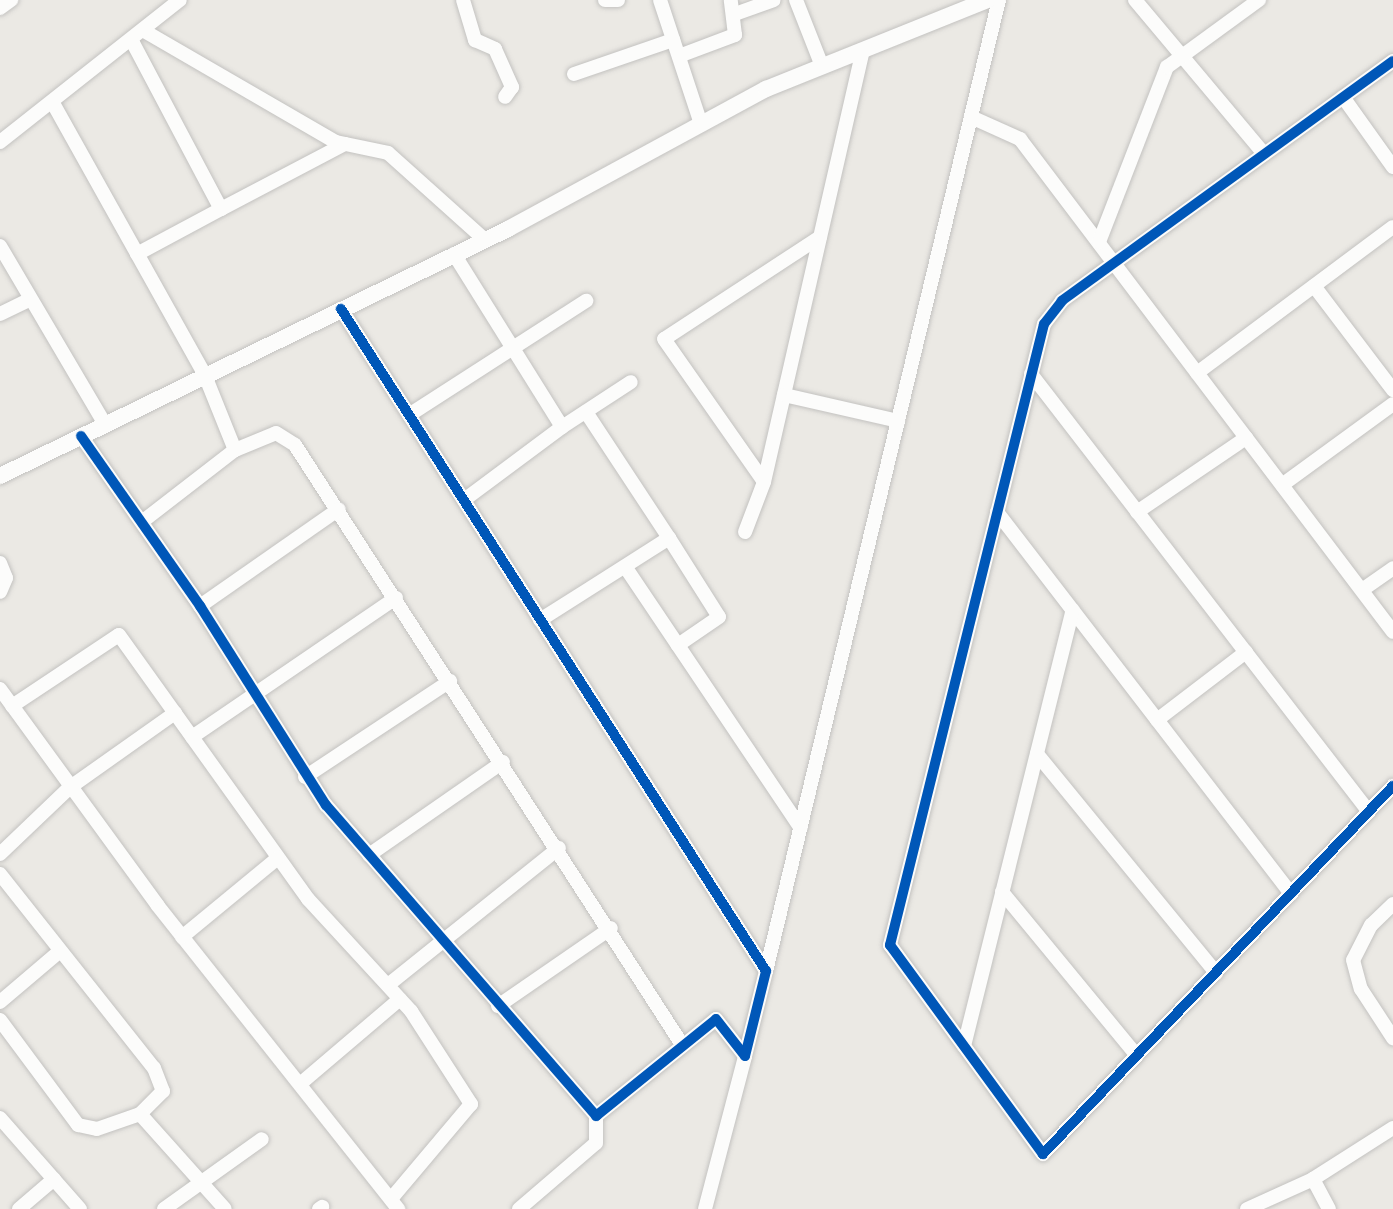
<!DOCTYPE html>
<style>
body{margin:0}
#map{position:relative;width:1393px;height:1209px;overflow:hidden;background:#ebe9e4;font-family:"Work Sans",sans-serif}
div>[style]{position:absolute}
.roads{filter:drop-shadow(0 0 2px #c3c2c0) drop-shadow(0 0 2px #c3c2c0)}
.minor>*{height:14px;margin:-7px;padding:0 7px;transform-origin:7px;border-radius:7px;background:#fcfcfb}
.tertiary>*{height:16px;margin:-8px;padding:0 8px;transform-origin:8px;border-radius:8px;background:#fcfcfb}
.cycleway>*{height:10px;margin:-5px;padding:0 5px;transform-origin:5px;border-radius:5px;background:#0057b8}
span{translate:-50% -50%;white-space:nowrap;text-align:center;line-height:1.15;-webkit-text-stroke:7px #fff;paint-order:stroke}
</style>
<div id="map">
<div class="roads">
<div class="minor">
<div style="left:463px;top:0;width:42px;rotate:73.3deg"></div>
<div style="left:475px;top:40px;width:22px;rotate:24deg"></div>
<div style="left:495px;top:49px;width:42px;rotate:65.9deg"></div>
<div style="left:512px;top:87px;width:12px;rotate:125deg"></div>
<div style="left:605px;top:0;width:13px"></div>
<div style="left:660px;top:0;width:131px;rotate:71.7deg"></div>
<div style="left:796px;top:0;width:71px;rotate:68.5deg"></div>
<div style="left:1135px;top:0;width:201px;rotate:50deg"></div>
<div style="left:0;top:8px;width:14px;rotate:-36deg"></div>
<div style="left:735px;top:14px;width:41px;rotate:-19.7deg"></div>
<div style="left:146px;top:32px;width:220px;rotate:30.1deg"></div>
<div style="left:336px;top:142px;width:53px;rotate:11.9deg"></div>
<div style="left:388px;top:153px;width:130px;rotate:41.9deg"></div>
<div style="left:133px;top:43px;width:188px;rotate:62.1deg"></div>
<div style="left:221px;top:209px;width:140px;rotate:-27.7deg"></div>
<div style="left:679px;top:56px;width:60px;rotate:-20.6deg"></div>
<div style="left:735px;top:35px;width:35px;rotate:-97deg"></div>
<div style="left:1393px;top:61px;width:409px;rotate:144.1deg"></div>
<div style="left:1062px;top:301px;width:29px;rotate:128deg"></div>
<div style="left:1044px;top:324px;width:640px;rotate:103.93deg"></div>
<div style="left:890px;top:945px;width:259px;rotate:53.8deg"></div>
<div style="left:1043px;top:1154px;width:508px;rotate:-46.44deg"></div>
<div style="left:574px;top:74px;width:105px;rotate:-19deg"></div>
<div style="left:1343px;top:97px;width:86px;rotate:54.5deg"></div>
<div style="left:54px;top:105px;width:307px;rotate:60.8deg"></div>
<div style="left:204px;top:373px;width:83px;rotate:68.1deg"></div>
<div style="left:235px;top:450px;width:44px;rotate:-22.5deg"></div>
<div style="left:276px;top:433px;width:22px;rotate:32deg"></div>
<div style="left:295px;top:445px;width:712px;rotate:57.16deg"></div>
<div style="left:971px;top:117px;width:54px;rotate:24.2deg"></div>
<div style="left:1020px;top:139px;width:618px;rotate:52.89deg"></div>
<div style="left:0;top:142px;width:229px;rotate:-38.3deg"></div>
<div style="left:820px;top:237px;width:186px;rotate:146.8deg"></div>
<div style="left:664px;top:339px;width:174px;rotate:55deg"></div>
<div style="left:764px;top:482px;width:443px;rotate:-77.1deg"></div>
<div style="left:1099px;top:242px;width:188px;rotate:-68.8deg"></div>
<div style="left:1167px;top:67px;width:114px;rotate:-36.1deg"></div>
<div style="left:0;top:246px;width:207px;rotate:59.5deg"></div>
<div style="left:137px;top:254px;width:95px;rotate:-28.2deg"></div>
<div style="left:454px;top:254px;width:204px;rotate:58deg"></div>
<div style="left:562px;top:427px;width:82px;rotate:-33.1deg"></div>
<div style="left:1314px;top:286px;width:131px;rotate:52.8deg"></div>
<div style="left:0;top:314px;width:34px;rotate:-26deg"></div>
<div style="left:1197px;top:373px;width:244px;rotate:-36.7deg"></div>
<div style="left:1031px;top:374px;width:553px;rotate:52.34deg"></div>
<div style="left:784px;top:395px;width:117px;rotate:12.8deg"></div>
<div style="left:409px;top:415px;width:211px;rotate:-32.8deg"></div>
<div style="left:81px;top:436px;width:208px;rotate:55deg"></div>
<div style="left:200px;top:606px;width:236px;rotate:57.7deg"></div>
<div style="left:326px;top:805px;width:412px;rotate:49deg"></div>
<div style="left:596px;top:1116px;width:154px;rotate:-38.9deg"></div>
<div style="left:716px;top:1019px;width:47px;rotate:51.9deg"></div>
<div style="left:745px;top:1056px;width:88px;rotate:-76.1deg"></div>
<div style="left:766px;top:971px;width:787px;rotate:-122.7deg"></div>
<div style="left:1282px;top:485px;width:137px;rotate:-36.1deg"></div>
<div style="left:464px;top:500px;width:122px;rotate:-36.7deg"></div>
<div style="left:997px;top:512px;width:482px;rotate:52.4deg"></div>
<div style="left:1137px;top:512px;width:132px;rotate:-34.2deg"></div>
<div style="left:143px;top:521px;width:116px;rotate:-37.7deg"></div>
<div style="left:745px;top:532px;width:53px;rotate:-69.2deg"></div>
<div style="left:669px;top:538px;width:93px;rotate:57.7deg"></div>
<div style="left:719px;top:617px;width:50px;rotate:145.7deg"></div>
<div style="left:0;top:563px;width:16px;rotate:68deg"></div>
<div style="left:6px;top:578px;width:15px;rotate:113deg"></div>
<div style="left:626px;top:568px;width:313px;rotate:56.1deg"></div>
<div style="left:1362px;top:590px;width:38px;rotate:-35deg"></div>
<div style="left:200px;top:606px;width:169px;rotate:-34.9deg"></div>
<div style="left:540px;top:620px;width:153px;rotate:-32.4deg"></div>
<div style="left:669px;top:538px;width:151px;rotate:-123.4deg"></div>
<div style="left:0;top:689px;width:268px;rotate:53.9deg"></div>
<div style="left:158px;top:906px;width:387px;rotate:51.6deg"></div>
<div style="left:12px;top:706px;width:128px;rotate:-33.6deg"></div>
<div style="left:119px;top:635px;width:325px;rotate:54.4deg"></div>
<div style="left:308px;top:899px;width:152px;rotate:47.4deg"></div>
<div style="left:411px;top:1011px;width:111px;rotate:57.2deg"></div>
<div style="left:471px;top:1104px;width:124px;rotate:130.1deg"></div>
<div style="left:1157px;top:720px;width:112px;rotate:-37.4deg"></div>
<div style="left:192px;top:737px;width:247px;rotate:-34.3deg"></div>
<div style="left:1037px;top:754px;width:283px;rotate:50.7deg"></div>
<div style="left:305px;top:777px;width:174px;rotate:-33.5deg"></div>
<div style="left:0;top:854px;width:95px;rotate:-43.7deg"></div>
<div style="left:69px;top:788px;width:130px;rotate:-35.3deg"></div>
<div style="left:369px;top:855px;width:163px;rotate:-34.8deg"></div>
<div style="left:0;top:874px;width:248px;rotate:51.6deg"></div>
<div style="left:154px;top:1068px;width:25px;rotate:69deg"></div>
<div style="left:163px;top:1091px;width:33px;rotate:135deg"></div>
<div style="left:140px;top:1114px;width:127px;rotate:48.2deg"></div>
<div style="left:1002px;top:892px;width:212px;rotate:50.5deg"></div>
<div style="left:1393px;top:904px;width:30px;rotate:136deg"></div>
<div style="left:1371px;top:925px;width:39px;rotate:117deg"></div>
<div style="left:1353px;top:960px;width:30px;rotate:75deg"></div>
<div style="left:1361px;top:989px;width:59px;rotate:56.9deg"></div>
<div style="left:182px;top:937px;width:124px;rotate:-39.5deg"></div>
<div style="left:766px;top:971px;width:999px;rotate:-76.51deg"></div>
<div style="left:388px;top:985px;width:219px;rotate:-38.7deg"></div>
<div style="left:0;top:1002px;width:79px;rotate:-40.4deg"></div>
<div style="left:498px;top:1006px;width:137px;rotate:-34.6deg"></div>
<div style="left:0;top:1020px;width:131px;rotate:53.4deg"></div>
<div style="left:78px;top:1125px;width:19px;rotate:12deg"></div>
<div style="left:97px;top:1129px;width:46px;rotate:-19.2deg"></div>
<div style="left:964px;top:1046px;width:449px;rotate:-76deg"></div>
<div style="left:300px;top:1084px;width:131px;rotate:-40.4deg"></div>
<div style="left:0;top:1118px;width:121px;rotate:48.7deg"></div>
<div style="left:1313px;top:1179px;width:34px;rotate:62deg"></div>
<div style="left:19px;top:1209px;width:46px;rotate:-40.6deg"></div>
<div style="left:164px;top:1209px;width:120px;rotate:-35.5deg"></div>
<div style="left:319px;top:1209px;width:4px;rotate:-34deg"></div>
<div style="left:519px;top:1209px;width:101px;rotate:-40.6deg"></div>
<div style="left:596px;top:1143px;width:27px;rotate:-90deg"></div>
<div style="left:705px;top:1209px;width:158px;rotate:-75.3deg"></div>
<div style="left:1247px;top:1209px;width:72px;rotate:-24.4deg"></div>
<div style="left:1313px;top:1179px;width:95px;rotate:-32.5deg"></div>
</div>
<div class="tertiary">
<div style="left:0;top:476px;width:565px;rotate:-25.93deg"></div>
<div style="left:508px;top:229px;width:294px;rotate:-28.5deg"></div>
<div style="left:766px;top:89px;width:238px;rotate:-21.9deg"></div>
</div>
</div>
<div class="cycleway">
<div style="left:1393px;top:61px;width:409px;rotate:144.1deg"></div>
<div style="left:1062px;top:301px;width:29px;rotate:128deg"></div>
<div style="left:1044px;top:324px;width:640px;rotate:103.93deg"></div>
<div style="left:890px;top:945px;width:259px;rotate:53.8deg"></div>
<div style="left:1043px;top:1154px;width:508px;rotate:-46.44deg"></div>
<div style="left:81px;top:436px;width:208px;rotate:55deg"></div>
<div style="left:200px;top:606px;width:236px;rotate:57.7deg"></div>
<div style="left:326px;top:805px;width:412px;rotate:49deg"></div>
<div style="left:596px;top:1116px;width:154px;rotate:-38.9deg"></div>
<div style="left:716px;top:1019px;width:47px;rotate:51.9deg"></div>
<div style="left:745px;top:1056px;width:88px;rotate:-76.1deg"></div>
<div style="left:766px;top:971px;width:787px;rotate:-122.7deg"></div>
</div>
</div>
